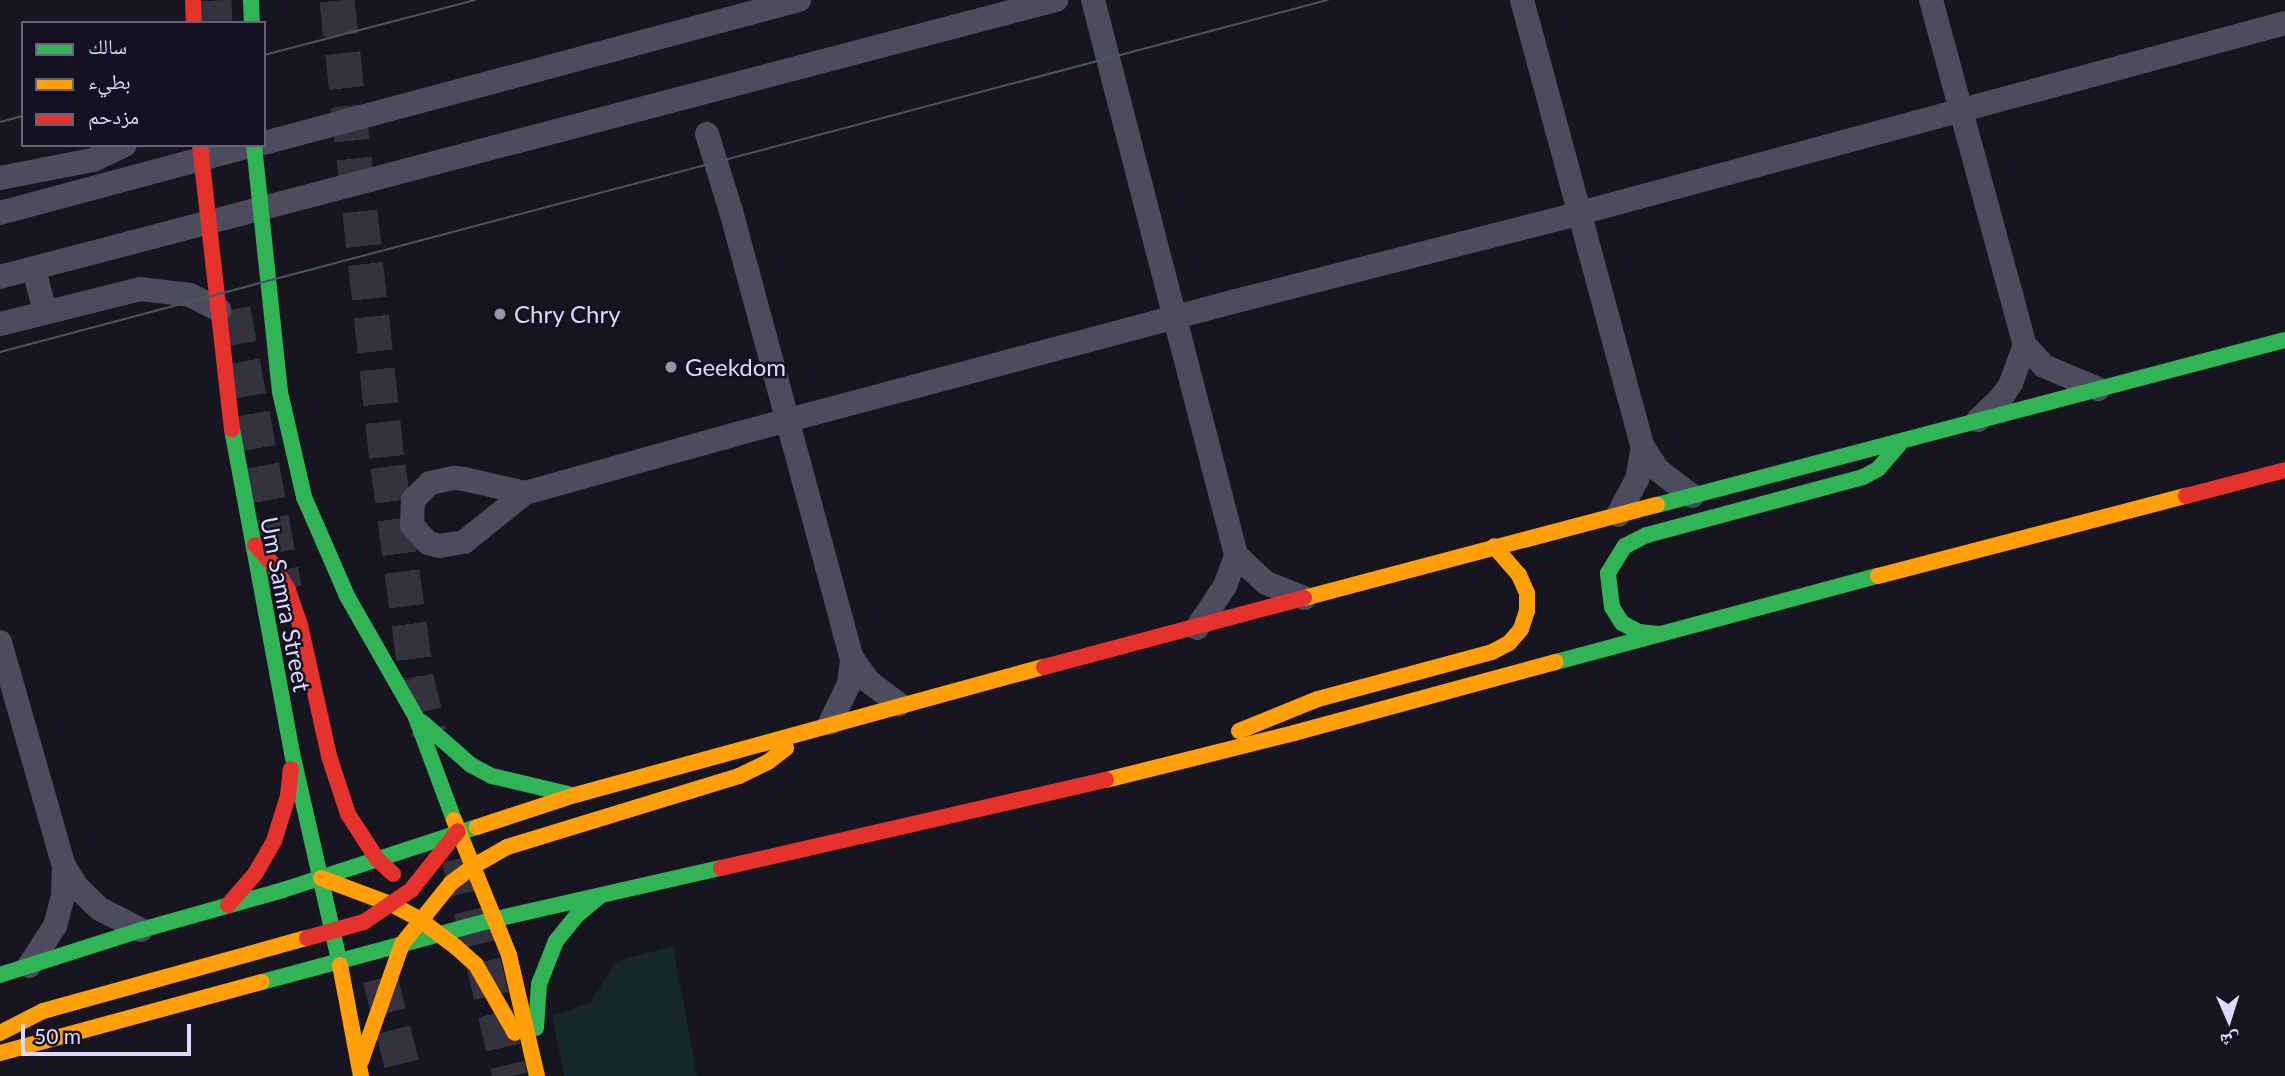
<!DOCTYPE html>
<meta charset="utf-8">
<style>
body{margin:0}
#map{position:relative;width:2285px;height:1076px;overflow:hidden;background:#17151f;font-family:Lato,"Noto Naskh Arabic",sans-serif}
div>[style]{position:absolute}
.green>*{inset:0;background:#15282a}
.secondary-tunnel>*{height:35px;margin-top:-17.5px;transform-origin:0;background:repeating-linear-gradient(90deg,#353240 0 35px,transparent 0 53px)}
.street>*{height:24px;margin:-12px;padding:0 12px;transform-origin:12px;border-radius:12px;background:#4d4b5e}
.fast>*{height:16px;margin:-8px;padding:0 8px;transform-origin:8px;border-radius:8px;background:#30b455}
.slow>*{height:16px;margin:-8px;padding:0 8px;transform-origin:8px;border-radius:8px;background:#ff9f0a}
.jam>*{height:16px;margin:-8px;padding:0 8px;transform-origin:8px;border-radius:8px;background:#e5322d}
.tram>*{height:2px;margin:-1px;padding:0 1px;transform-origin:1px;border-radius:1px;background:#475666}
.dots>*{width:19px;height:19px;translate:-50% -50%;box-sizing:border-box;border:4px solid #151123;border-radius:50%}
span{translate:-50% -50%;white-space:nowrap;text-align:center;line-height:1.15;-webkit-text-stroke:5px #151123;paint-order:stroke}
.poi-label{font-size:24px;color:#ded8fa}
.left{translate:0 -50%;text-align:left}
.street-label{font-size:24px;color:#ded8fa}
.legend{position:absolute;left:21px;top:21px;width:245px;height:126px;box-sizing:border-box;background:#151123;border:2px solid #656179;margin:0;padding:9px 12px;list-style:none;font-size:21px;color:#ded8fa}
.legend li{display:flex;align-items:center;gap:14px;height:35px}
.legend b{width:35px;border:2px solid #656179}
.north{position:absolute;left:2194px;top:985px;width:70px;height:70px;-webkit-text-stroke:5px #151123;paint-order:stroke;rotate:177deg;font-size:19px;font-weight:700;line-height:28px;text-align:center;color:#ded8fa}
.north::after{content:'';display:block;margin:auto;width:24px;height:32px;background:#ded8fa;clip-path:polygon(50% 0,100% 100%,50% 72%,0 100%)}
.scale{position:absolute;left:21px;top:1024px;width:170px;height:32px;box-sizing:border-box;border:4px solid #ded8fa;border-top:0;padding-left:9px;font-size:21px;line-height:24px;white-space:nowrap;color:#ded8fa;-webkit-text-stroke:5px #151123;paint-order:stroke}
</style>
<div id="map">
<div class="green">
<div style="clip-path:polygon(673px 946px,697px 1076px,564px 1076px,552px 1016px,590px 1003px,617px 961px)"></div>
</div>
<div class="secondary-tunnel">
<div style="left:214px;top:0;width:23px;rotate:88deg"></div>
<div style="left:337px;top:0;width:469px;rotate:83.8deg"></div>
<div style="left:388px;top:466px;width:213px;rotate:82.4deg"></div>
<div style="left:416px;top:677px;width:57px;rotate:76.7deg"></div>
<div style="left:233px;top:309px;width:284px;rotate:79.6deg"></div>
<div style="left:459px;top:858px;width:224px;rotate:76.8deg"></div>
<div style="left:380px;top:978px;width:101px;rotate:75.7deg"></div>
</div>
<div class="street">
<div style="left:1093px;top:0;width:573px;rotate:75.55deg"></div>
<div style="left:1236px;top:555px;width:41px;rotate:43deg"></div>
<div style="left:1266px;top:583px;width:41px;rotate:21.5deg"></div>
<div style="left:1522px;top:0;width:463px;rotate:74.9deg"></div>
<div style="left:1643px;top:447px;width:27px;rotate:57deg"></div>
<div style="left:1658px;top:470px;width:43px;rotate:37.4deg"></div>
<div style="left:1931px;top:0;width:358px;rotate:74.8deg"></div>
<div style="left:2025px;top:345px;width:28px;rotate:48deg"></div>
<div style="left:2044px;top:366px;width:59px;rotate:23.1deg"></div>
<div style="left:707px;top:134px;width:81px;rotate:72.7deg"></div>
<div style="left:731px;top:211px;width:463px;rotate:74.9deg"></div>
<div style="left:852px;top:658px;width:28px;rotate:55deg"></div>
<div style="left:868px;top:681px;width:39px;rotate:37deg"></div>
<div style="left:264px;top:143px;width:554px;rotate:-14.96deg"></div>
<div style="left:0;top:178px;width:95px;rotate:-11deg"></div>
<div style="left:93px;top:160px;width:35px;rotate:-25deg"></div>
<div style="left:0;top:213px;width:263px;rotate:-15deg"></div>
<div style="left:34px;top:269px;width:44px;rotate:75.7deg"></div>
<div style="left:0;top:277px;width:1092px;rotate:-14.7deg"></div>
<div style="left:0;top:324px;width:144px;rotate:-14deg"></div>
<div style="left:140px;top:289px;width:50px;rotate:6.8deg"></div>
<div style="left:190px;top:295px;width:33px;rotate:27deg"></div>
<div style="left:1978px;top:420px;width:33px;rotate:-44deg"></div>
<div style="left:2002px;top:397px;width:17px;rotate:-57deg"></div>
<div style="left:2011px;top:383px;width:40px;rotate:-69.8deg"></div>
<div style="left:454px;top:478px;width:10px;rotate:6deg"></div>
<div style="left:464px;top:479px;width:63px;rotate:12.9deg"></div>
<div style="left:525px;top:493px;width:78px;rotate:141.2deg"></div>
<div style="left:464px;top:542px;width:24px;rotate:171deg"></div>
<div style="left:440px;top:546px;width:12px;rotate:-166deg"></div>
<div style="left:428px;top:543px;width:24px;rotate:-132deg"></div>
<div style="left:412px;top:525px;width:25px;rotate:-88deg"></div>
<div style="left:413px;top:500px;width:24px;rotate:-45deg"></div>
<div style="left:430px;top:483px;width:25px;rotate:-12deg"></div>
<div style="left:525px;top:493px;width:219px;rotate:-15.6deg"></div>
<div style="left:736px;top:434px;width:513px;rotate:-14.9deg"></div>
<div style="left:1232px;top:302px;width:359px;rotate:-14.3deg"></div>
<div style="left:1580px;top:213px;width:730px;rotate:-15.08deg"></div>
<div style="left:1618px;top:515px;width:40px;rotate:-62deg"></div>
<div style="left:1637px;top:480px;width:34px;rotate:-80deg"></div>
<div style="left:1197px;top:628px;width:50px;rotate:-56.3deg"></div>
<div style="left:1225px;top:586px;width:33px;rotate:-70deg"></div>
<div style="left:0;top:642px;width:233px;rotate:74.1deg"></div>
<div style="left:64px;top:866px;width:26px;rotate:58deg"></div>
<div style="left:78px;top:888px;width:30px;rotate:44deg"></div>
<div style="left:100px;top:909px;width:46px;rotate:27.1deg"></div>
<div style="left:830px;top:723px;width:43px;rotate:-64deg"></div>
<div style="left:849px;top:684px;width:26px;rotate:-83deg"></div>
<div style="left:29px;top:966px;width:48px;rotate:-57deg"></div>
<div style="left:55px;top:926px;width:31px;rotate:-75deg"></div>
<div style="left:63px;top:896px;width:30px;rotate:-88deg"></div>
</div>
<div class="fast">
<div style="left:251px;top:0;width:23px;rotate:88deg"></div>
<div style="left:254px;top:145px;width:248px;rotate:84deg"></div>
<div style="left:280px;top:392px;width:108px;rotate:77.1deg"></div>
<div style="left:304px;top:497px;width:108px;rotate:66.5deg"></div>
<div style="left:347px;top:596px;width:137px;rotate:60.3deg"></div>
<div style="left:415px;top:715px;width:112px;rotate:69.6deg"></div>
<div style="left:232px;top:429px;width:330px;rotate:79.5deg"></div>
<div style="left:292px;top:753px;width:217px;rotate:77.2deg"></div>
<div style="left:1657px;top:505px;width:649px;rotate:-14.72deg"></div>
<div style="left:1658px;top:634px;width:19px;rotate:-174deg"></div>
<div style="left:1639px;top:632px;width:19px;rotate:-152deg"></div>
<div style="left:1622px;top:623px;width:19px;rotate:-122deg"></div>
<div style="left:1612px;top:607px;width:34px;rotate:-97deg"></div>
<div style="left:1608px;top:573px;width:32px;rotate:-58deg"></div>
<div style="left:1625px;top:546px;width:25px;rotate:-27deg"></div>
<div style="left:1647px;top:535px;width:224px;rotate:-15deg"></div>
<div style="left:1863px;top:477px;width:17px;rotate:-28deg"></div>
<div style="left:1878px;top:469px;width:32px;rotate:-49deg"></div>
<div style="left:1556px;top:662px;width:333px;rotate:-15deg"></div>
<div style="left:422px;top:722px;width:65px;rotate:41.3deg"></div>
<div style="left:471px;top:765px;width:24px;rotate:28deg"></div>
<div style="left:492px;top:776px;width:78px;rotate:13.3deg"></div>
<div style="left:0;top:975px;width:148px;rotate:-17.7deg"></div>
<div style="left:141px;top:930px;width:148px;rotate:-15.7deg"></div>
<div style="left:283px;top:890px;width:204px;rotate:-18deg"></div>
<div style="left:262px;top:982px;width:242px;rotate:-15.1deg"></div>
<div style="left:496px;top:919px;width:231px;rotate:-12.8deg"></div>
<div style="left:536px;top:1028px;width:44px;rotate:-86.1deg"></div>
<div style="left:539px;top:984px;width:46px;rotate:-68.4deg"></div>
<div style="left:556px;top:941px;width:32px;rotate:-51deg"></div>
<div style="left:576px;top:916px;width:31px;rotate:-40deg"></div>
</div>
<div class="slow">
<div style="left:1878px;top:576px;width:318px;rotate:-14.6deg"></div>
<div style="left:1304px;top:598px;width:365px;rotate:-14.8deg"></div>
<div style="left:1239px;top:731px;width:85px;rotate:-22.1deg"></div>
<div style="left:1318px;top:699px;width:180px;rotate:-15.1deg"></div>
<div style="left:1492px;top:652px;width:19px;rotate:-28deg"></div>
<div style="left:1509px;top:643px;width:18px;rotate:-49deg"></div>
<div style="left:1521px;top:629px;width:19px;rotate:-72deg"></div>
<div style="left:1527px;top:611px;width:18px;rotate:-90deg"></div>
<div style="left:1527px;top:593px;width:20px;rotate:-114deg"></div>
<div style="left:1519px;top:575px;width:38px;rotate:-131deg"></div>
<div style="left:1106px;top:780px;width:194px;rotate:-14deg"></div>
<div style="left:1294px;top:733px;width:271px;rotate:-15.2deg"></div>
<div style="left:454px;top:820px;width:146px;rotate:67.8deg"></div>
<div style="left:509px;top:955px;width:124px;rotate:77deg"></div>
<div style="left:477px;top:827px;width:103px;rotate:-18.1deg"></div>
<div style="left:575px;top:795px;width:486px;rotate:-15.3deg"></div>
<div style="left:321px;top:878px;width:77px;rotate:20.6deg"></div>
<div style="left:393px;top:905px;width:30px;rotate:28deg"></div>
<div style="left:419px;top:919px;width:46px;rotate:37.1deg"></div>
<div style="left:456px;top:947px;width:27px;rotate:42deg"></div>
<div style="left:476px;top:965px;width:78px;rotate:60.2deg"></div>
<div style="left:340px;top:965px;width:113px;rotate:79.3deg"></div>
<div style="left:0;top:1033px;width:48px;rotate:-27.1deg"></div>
<div style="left:43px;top:1011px;width:274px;rotate:-15.5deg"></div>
<div style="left:0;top:1053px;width:271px;rotate:-15.2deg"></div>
<div style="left:361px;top:1061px;width:124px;rotate:-70.7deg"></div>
<div style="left:402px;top:944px;width:78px;rotate:-51.2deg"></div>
<div style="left:451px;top:883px;width:26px;rotate:-37deg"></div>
<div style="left:472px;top:867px;width:40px;rotate:-29.7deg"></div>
<div style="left:507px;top:847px;width:243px;rotate:-17deg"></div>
<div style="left:739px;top:776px;width:32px;rotate:-26deg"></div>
<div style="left:768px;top:762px;width:23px;rotate:-38deg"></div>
</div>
<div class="jam">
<div style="left:193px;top:0;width:23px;rotate:88deg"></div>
<div style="left:200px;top:145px;width:286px;rotate:83.6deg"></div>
<div style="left:2186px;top:496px;width:102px;rotate:-14.7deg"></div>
<div style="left:255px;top:545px;width:25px;rotate:47deg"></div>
<div style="left:272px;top:563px;width:31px;rotate:59deg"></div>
<div style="left:288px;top:590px;width:37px;rotate:71deg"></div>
<div style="left:300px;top:625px;width:134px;rotate:77.5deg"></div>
<div style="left:329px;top:756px;width:61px;rotate:71.9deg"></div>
<div style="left:348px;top:814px;width:54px;rotate:57.2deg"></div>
<div style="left:377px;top:859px;width:22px;rotate:43deg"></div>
<div style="left:1044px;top:667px;width:269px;rotate:-14.9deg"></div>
<div style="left:721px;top:868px;width:395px;rotate:-12.9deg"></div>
<div style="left:228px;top:905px;width:41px;rotate:-48.9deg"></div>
<div style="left:255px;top:874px;width:38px;rotate:-60deg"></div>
<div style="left:274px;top:841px;width:47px;rotate:-72.7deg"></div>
<div style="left:288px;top:796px;width:27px;rotate:-84deg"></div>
<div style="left:307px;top:938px;width:59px;rotate:-15.7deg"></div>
<div style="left:364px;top:922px;width:57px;rotate:-34.2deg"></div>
<div style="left:411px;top:890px;width:75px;rotate:-51.5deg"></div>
</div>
<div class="tram">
<div style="left:264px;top:55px;width:218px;rotate:-14.6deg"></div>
<div style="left:0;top:122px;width:24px;rotate:-15deg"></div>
<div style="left:0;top:352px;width:1374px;rotate:-14.85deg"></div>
</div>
<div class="dots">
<div style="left:500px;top:314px;background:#9894ad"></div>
<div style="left:671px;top:367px;background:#9894ad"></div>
</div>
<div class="poi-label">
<span class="left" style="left:514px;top:314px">Chry Chry</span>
<span class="left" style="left:685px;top:367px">Geekdom</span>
</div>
<div class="street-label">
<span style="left:286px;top:604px;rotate:79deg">Um Samra Street</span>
</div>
<ul class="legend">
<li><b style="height:9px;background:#30b455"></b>سالك</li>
<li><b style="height:9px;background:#ff9f0a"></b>بطيء</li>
<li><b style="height:9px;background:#e5322d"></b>مزدحم</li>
</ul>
<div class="north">ش</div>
<div class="scale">50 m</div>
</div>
